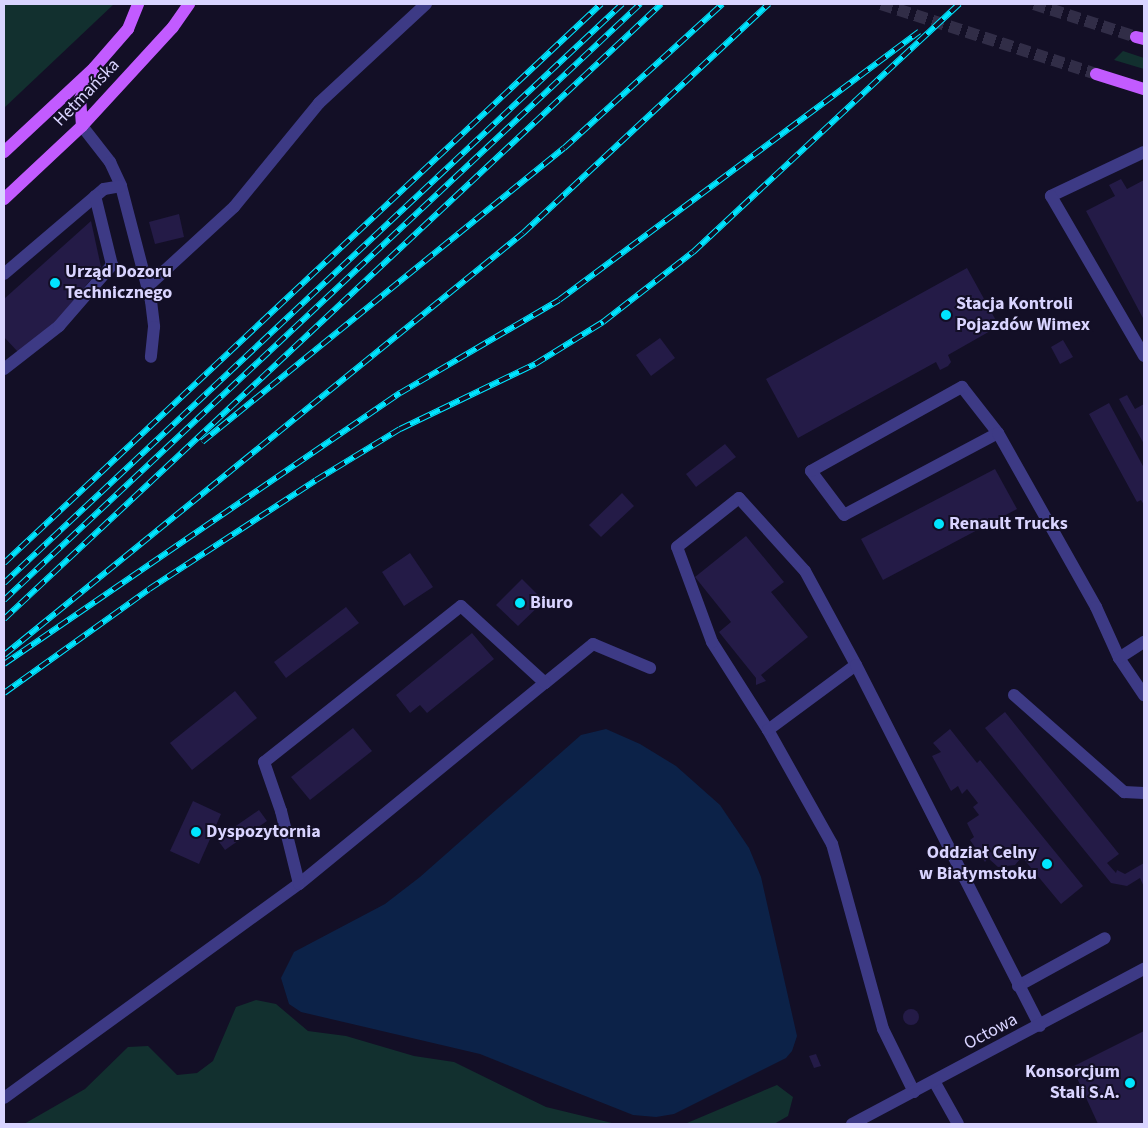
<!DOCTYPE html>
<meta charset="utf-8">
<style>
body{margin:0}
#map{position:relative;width:1148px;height:1128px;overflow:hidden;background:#130f26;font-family:"Source Sans 3",sans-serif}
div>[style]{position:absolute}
.green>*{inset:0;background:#12302f}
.water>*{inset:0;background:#0c2248}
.building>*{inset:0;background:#241b47}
.round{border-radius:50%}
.major-tunnel>*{height:12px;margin-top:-6px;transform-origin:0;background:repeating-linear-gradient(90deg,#312d47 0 12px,transparent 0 18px)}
.minor>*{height:12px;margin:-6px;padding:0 6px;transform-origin:6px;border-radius:6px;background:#3d3a85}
.major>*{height:12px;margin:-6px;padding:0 6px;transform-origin:6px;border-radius:6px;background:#c25bff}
.rail>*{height:5.5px;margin-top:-2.75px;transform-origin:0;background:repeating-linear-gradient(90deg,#130f26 0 11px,#00e5ff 0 22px);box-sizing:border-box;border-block:1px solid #00e5ff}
.dots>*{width:14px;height:14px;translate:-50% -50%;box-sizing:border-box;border:2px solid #130f26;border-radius:50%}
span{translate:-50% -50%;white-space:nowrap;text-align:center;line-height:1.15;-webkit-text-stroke:4px #130f26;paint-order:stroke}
.street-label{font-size:18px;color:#d9d4ff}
.poi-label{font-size:18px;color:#d9d4ff;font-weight:700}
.left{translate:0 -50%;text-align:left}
.right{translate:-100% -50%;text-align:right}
.frame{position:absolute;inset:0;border:5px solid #d9d4ff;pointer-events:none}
</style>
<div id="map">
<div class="green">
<div style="clip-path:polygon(4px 4px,114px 4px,4px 108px)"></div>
<div style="clip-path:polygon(1123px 51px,1144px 58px,1144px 69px,1114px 60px)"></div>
<div style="clip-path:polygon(256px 1000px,276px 1004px,308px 1031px,346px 1036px,414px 1056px,454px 1062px,546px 1107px,616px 1124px,24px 1124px,85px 1089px,128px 1047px,148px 1046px,177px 1075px,197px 1073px,213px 1061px,236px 1007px)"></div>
<div style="clip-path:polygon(777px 1085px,793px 1097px,788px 1116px,774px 1124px,667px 1124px,687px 1123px)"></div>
</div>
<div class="water">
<div style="clip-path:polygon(606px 729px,640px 744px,676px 766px,720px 805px,749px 848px,761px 877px,797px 1036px,792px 1051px,786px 1058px,674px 1114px,656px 1117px,633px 1115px,480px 1054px,301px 1012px,289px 1004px,281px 978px,294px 952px,385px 904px,420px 877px,581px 735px)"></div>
</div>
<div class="building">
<div style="clip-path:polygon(1121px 179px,1127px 189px,1144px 180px,1144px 320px,1086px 211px,1115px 196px,1109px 185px)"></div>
<div style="clip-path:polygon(179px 214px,184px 237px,155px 244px,149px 222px)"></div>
<div style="clip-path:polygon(91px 221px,101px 267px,56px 322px,19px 353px,4px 337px,4px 299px)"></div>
<div style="clip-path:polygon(967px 268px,999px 326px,948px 355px,951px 362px,948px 366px,940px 370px,936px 362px,798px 438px,766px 379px)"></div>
<div style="clip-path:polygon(660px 338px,675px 358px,651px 376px,636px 355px)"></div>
<div style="clip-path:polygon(1063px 340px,1073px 357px,1060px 364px,1051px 347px)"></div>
<div style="clip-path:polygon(1127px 395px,1135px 409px,1144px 404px,1144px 444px,1119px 399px)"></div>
<div style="clip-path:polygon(1109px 403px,1144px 468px,1144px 505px,1141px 500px,1137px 502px,1089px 414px)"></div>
<div style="clip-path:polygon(725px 444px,736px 457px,696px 487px,686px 474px)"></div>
<div style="clip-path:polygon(995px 469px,1017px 509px,883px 580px,861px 539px)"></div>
<div style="clip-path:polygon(622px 493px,634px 506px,601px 537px,589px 525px)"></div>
<div style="clip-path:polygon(746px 536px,784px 582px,771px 592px,808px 637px,761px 675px,766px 681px,756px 685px,756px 678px,719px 632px,731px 622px,695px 577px)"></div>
<div style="clip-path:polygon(410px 553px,433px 587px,404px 606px,382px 572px)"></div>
<div style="clip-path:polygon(522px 579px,544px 601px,518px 626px,496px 605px)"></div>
<div style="clip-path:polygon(346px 607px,359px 623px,286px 678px,274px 662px)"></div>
<div style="clip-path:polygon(472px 633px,494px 659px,427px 713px,420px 705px,410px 713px,396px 695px)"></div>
<div style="clip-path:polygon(235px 691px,257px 718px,192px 770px,170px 743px)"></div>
<div style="clip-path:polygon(1005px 712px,1119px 854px,1107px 863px,1116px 873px,1117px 870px,1125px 874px,1144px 863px,1144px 887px,1140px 878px,1127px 886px,1111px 883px,985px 728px)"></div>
<div style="clip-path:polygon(353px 728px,372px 751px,310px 800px,291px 777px)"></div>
<div style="clip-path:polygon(950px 729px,977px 763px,980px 760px,1083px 886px,1061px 904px,1022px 857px,1015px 865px,998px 867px,988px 858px,985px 862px,970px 840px,974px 837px,967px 823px,979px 815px,973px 807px,978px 803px,967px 789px,962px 794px,958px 786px,951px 791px,932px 756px,941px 752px,933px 743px)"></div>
<div style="clip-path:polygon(193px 801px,221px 814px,199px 864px,170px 851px)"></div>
<div style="clip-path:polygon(259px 810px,267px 821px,225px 850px,217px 839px)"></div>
<div class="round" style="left:903px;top:1009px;width:16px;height:16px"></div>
<div style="clip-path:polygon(1144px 1031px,1144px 1124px,1098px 1124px,1072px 1067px)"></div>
<div style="clip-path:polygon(816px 1054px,821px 1066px,814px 1068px,809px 1056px)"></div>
</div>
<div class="major-tunnel">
<div style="left:881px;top:4px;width:226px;rotate:18deg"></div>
<div style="left:1034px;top:4px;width:107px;rotate:17.9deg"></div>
</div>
<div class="minor">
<div style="left:82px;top:126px;width:46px;rotate:52.1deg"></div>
<div style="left:110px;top:162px;width:26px;rotate:65deg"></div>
<div style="left:121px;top:186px;width:119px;rotate:75.4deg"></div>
<div style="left:151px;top:301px;width:26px;rotate:83deg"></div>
<div style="left:154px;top:327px;width:30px;rotate:96deg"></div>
<div style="left:1144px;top:152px;width:103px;rotate:154.7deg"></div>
<div style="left:1051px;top:196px;width:185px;rotate:59.8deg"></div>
<div style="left:4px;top:274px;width:131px;rotate:-40.4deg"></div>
<div style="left:104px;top:189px;width:17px;rotate:-10deg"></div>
<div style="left:148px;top:286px;width:117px;rotate:-42.6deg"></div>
<div style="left:234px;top:207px;width:134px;rotate:-50.7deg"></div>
<div style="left:319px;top:103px;width:146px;rotate:-42.8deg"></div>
<div style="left:4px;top:369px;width:70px;rotate:-38deg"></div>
<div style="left:59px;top:326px;width:81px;rotate:-49deg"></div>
<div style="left:112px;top:265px;width:71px;rotate:-103.8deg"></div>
<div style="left:962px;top:387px;width:58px;rotate:52deg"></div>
<div style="left:998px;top:433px;width:174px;rotate:152deg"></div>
<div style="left:844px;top:515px;width:55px;rotate:-126.9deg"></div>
<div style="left:811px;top:471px;width:173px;rotate:-29.1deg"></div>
<div style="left:998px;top:433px;width:200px;rotate:60.6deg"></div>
<div style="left:1096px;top:607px;width:56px;rotate:65.7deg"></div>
<div style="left:1119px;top:658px;width:45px;rotate:56deg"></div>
<div style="left:1119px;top:658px;width:30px;rotate:-33deg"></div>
<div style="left:545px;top:683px;width:62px;rotate:-39.1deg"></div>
<div style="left:593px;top:644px;width:62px;rotate:22.8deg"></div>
<div style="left:1014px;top:695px;width:147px;rotate:41.4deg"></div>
<div style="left:1124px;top:792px;width:20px;rotate:3deg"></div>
<div style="left:768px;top:730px;width:104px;rotate:-122.5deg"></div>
<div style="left:712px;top:642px;width:101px;rotate:-110.2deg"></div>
<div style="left:677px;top:547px;width:79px;rotate:-38.3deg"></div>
<div style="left:739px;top:498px;width:98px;rotate:47.9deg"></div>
<div style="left:805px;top:571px;width:107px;rotate:61.5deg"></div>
<div style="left:1018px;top:986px;width:99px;rotate:-28.9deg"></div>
<div style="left:934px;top:1081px;width:49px;rotate:60.8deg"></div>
<div style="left:914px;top:1092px;width:70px;rotate:-116.2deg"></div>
<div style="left:883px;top:1029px;width:192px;rotate:-105.4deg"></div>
<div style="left:832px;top:844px;width:131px;rotate:-119.3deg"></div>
<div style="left:768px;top:730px;width:109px;rotate:-36.5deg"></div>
<div style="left:856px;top:665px;width:405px;rotate:63deg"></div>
<div style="left:4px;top:1098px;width:364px;rotate:-36deg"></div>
<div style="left:299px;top:884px;width:318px;rotate:-39.3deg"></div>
<div style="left:545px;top:683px;width:114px;rotate:-137.5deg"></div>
<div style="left:461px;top:606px;width:251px;rotate:141.6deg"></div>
<div style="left:264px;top:762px;width:52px;rotate:70.9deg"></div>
<div style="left:281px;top:811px;width:75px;rotate:76.1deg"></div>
<div style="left:852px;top:1124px;width:331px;rotate:-28deg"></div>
</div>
<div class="major">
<div style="left:1136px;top:37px;width:8px;rotate:14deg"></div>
<div style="left:1096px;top:74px;width:50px;rotate:17.4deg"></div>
<div style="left:82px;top:126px;width:27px;rotate:-94deg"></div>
<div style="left:80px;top:99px;width:27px;rotate:-66deg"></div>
<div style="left:4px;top:152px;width:123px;rotate:-43deg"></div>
<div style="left:94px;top:68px;width:52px;rotate:-48.9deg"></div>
<div style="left:128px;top:29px;width:27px;rotate:-68deg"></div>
<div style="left:4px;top:199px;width:107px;rotate:-43.1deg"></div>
<div style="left:82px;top:126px;width:134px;rotate:-47.4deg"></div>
<div style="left:173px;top:27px;width:28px;rotate:-55deg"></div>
</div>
<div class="rail">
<div style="left:202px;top:442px;width:466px;rotate:-39.1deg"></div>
<div style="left:564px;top:148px;width:214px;rotate:-42.3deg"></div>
<div style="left:4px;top:563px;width:818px;rotate:-43.12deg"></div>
<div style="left:4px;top:583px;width:847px;rotate:-43.13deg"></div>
<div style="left:4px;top:600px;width:872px;rotate:-43.14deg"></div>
<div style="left:4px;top:619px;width:900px;rotate:-43.11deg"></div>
<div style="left:4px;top:655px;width:669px;rotate:-39.11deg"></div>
<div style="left:523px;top:233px;width:336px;rotate:-43deg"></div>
<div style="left:4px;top:664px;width:480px;rotate:-34.4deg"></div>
<div style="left:400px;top:393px;width:184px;rotate:-30.3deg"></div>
<div style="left:559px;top:300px;width:449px;rotate:-36.7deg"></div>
<div style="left:4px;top:693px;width:178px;rotate:-35.6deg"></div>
<div style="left:149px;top:589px;width:199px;rotate:-33.1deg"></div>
<div style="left:316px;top:480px;width:98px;rotate:-31.3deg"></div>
<div style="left:400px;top:429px;width:150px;rotate:-25.7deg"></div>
<div style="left:535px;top:364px;width:80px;rotate:-31.7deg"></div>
<div style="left:603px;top:322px;width:114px;rotate:-37.9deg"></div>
<div style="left:693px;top:252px;width:364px;rotate:-43deg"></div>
</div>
<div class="dots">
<div style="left:55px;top:283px;background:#00e5ff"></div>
<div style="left:946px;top:315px;background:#00e5ff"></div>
<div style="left:939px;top:524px;background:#00e5ff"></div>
<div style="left:520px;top:603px;background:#00e5ff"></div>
<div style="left:196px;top:832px;background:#00e5ff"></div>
<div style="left:1047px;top:864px;background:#00e5ff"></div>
<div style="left:1130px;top:1083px;background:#00e5ff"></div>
</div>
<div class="street-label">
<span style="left:87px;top:93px;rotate:-46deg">Hetmańska</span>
<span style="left:991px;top:1032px;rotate:-28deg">Octowa</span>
</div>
<div class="poi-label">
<span class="left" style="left:65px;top:283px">Urząd Dozoru<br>Technicznego</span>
<span class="left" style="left:956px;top:315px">Stacja Kontroli<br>Pojazdów Wimex</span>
<span class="left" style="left:949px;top:524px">Renault Trucks</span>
<span class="left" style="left:530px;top:603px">Biuro</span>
<span class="left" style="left:206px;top:832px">Dyspozytornia</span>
<span class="right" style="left:1037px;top:864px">Oddział Celny<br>w Białymstoku</span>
<span class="right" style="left:1120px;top:1083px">Konsorcjum<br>Stali S.A.</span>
</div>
<div class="frame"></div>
</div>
